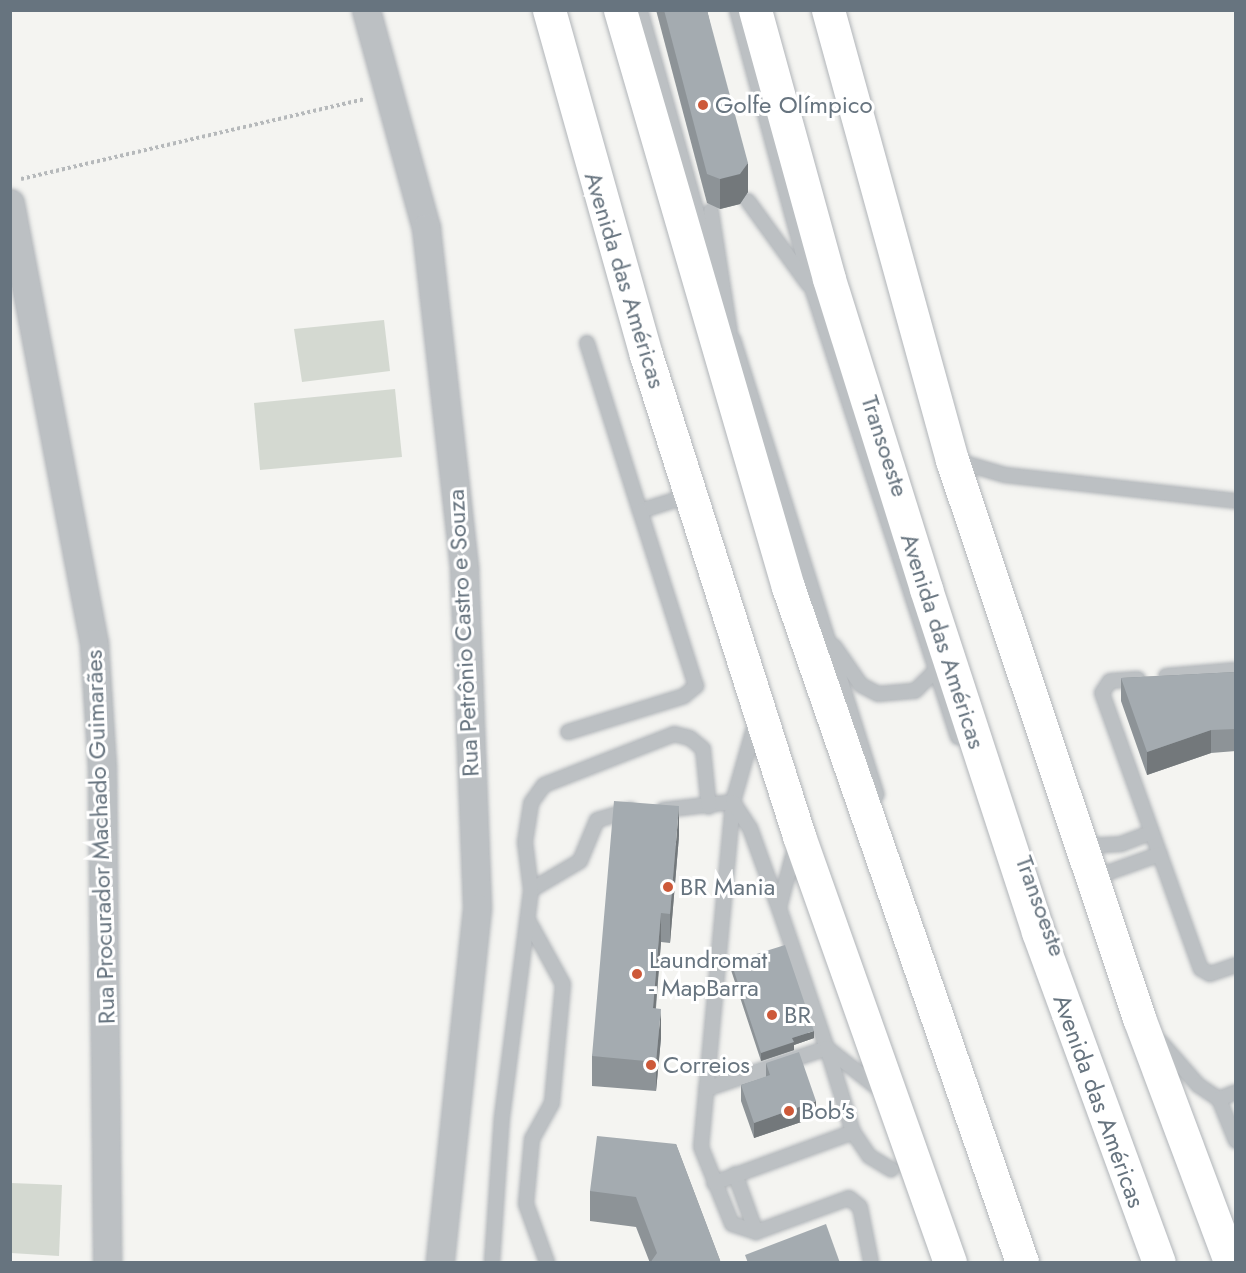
<!DOCTYPE html>
<meta charset="utf-8">
<style>
body{margin:0}
#map{position:relative;width:1246px;height:1273px;overflow:hidden;background:#f4f4f1;font-family:Jost,sans-serif}
div>[style]{position:absolute}
.green>*{inset:0;background:#d4d9d1}
.path>*{height:4px;margin-top:-2px;transform-origin:0;background:repeating-linear-gradient(90deg,#b6b9bb 0 3px,transparent 0 6px)}
.roads{filter:drop-shadow(0 0 2px #b1b5b9) drop-shadow(0 0 2px #b1b5b9)}
.lane>*{height:14px;margin:-7px;padding:0 7px;transform-origin:7px;border-radius:7px;background:#bcc0c3}
.street>*{height:27px;margin:-13.5px;padding:0 13.5px;transform-origin:13.5px;border-radius:13.5px;background:#bcc0c3}
.secondary>*{height:33px;margin:-16.5px;padding:0 16.5px;transform-origin:16.5px;border-radius:16.5px;background:#fff}
.highway>*{height:33px;margin:-16.5px;padding:0 16.5px;transform-origin:16.5px;border-radius:16.5px;background:#fff}
.wall>*{inset:0;background:#8d9397}
.shaded-wall>*{inset:0;background:#73787b}
.building>*{inset:0;background:#a4abb0}
.dots>*{width:16px;height:16px;translate:-50% -50%;box-sizing:border-box;border:3px solid #fff;border-radius:50%}
span{translate:-50% -50%;white-space:nowrap;text-align:center;line-height:1.15;-webkit-text-stroke:6px #fff;paint-order:stroke}
.poi-label{font-size:24px;color:#67747f}
.left{translate:0 -50%;text-align:left}
.street-label{font-size:24px;color:#67747f}
.frame{position:absolute;inset:0;border:12px solid #67747f;pointer-events:none}
</style>
<div id="map">
<div class="green">
<div style="clip-path:polygon(384px 320px,390px 371px,302px 382px,294px 329px)"></div>
<div style="clip-path:polygon(395px 389px,402px 457px,260px 470px,254px 403px)"></div>
<div style="clip-path:polygon(11px 1183px,62px 1185px,59px 1256px,11px 1253px)"></div>
</div>
<div class="path">
<div style="left:21px;top:179px;width:353px;rotate:-13.1deg"></div>
</div>
<div class="roads">
<div class="lane">
<div style="left:640px;top:10px;width:274px;rotate:74.3deg"></div>
<div style="left:737px;top:10px;width:291px;rotate:74.9deg"></div>
<div style="left:813px;top:291px;width:469px;rotate:72deg"></div>
<div style="left:748px;top:201px;width:102px;rotate:54.1deg"></div>
<div style="left:711px;top:211px;width:122px;rotate:81.1deg"></div>
<div style="left:733px;top:339px;width:478px;rotate:72.5deg"></div>
<div style="left:587px;top:343px;width:176px;rotate:72.5deg"></div>
<div style="left:640px;top:511px;width:53px;rotate:-17.4deg"></div>
<div style="left:954px;top:460px;width:53px;rotate:16.4deg"></div>
<div style="left:1005px;top:475px;width:232px;rotate:6.4deg"></div>
<div style="left:834px;top:646px;width:47px;rotate:55.3deg"></div>
<div style="left:861px;top:685px;width:19px;rotate:28deg"></div>
<div style="left:878px;top:694px;width:37px;rotate:-5deg"></div>
<div style="left:915px;top:691px;width:27px;rotate:-45deg"></div>
<div style="left:1166px;top:676px;width:70px;rotate:-4.9deg"></div>
<div style="left:1138px;top:679px;width:28px;rotate:176deg"></div>
<div style="left:1110px;top:681px;width:14px;rotate:124deg"></div>
<div style="left:1102px;top:693px;width:293px;rotate:70.3deg"></div>
<div style="left:1201px;top:969px;width:10px;rotate:29deg"></div>
<div style="left:1210px;top:974px;width:28px;rotate:-19deg"></div>
<div style="left:756px;top:721px;width:84px;rotate:105.9deg"></div>
<div style="left:733px;top:802px;width:346px;rotate:95.3deg"></div>
<div style="left:701px;top:1147px;width:83px;rotate:68.1deg"></div>
<div style="left:732px;top:1224px;width:25px;rotate:18deg"></div>
<div style="left:756px;top:1232px;width:99px;rotate:-20.1deg"></div>
<div style="left:849px;top:1198px;width:14px;rotate:39deg"></div>
<div style="left:860px;top:1207px;width:56px;rotate:78.7deg"></div>
<div style="left:568px;top:732px;width:121px;rotate:-17.2deg"></div>
<div style="left:684px;top:696px;width:16px;rotate:-40deg"></div>
<div style="left:696px;top:686px;width:184px;rotate:-107.7deg"></div>
<div style="left:663px;top:810px;width:70px;rotate:-6.5deg"></div>
<div style="left:733px;top:802px;width:31px;rotate:57deg"></div>
<div style="left:750px;top:828px;width:85px;rotate:70.1deg"></div>
<div style="left:796px;top:844px;width:66px;rotate:104.9deg"></div>
<div style="left:779px;top:908px;width:148px;rotate:71.1deg"></div>
<div style="left:827px;top:1048px;width:71px;rotate:38.2deg"></div>
<div style="left:1085px;top:846px;width:36px;rotate:-3deg"></div>
<div style="left:1121px;top:844px;width:33px;rotate:-21deg"></div>
<div style="left:1093px;top:878px;width:71px;rotate:-19.7deg"></div>
<div style="left:531px;top:890px;width:57px;rotate:-30.6deg"></div>
<div style="left:580px;top:861px;width:44px;rotate:-67.5deg"></div>
<div style="left:597px;top:820px;width:35px;rotate:-16deg"></div>
<div style="left:528px;top:920px;width:73px;rotate:61.3deg"></div>
<div style="left:563px;top:984px;width:120px;rotate:95.3deg"></div>
<div style="left:552px;top:1103px;width:41px;rotate:119.1deg"></div>
<div style="left:532px;top:1139px;width:65px;rotate:95.3deg"></div>
<div style="left:526px;top:1204px;width:62px;rotate:70.1deg"></div>
<div style="left:1159px;top:1040px;width:60px;rotate:49.1deg"></div>
<div style="left:1198px;top:1085px;width:25px;rotate:34deg"></div>
<div style="left:1219px;top:1099px;width:45px;rotate:68deg"></div>
<div style="left:706px;top:1089px;width:128px;rotate:-18.7deg"></div>
<div style="left:827px;top:1048px;width:88px;rotate:72.8deg"></div>
<div style="left:853px;top:1132px;width:29px;rotate:56deg"></div>
<div style="left:869px;top:1156px;width:26px;rotate:31deg"></div>
<div style="left:1219px;top:1099px;width:18px;rotate:-22deg"></div>
<div style="left:735px;top:1174px;width:62px;rotate:70.1deg"></div>
<div style="left:714px;top:1183px;width:148px;rotate:-20.1deg"></div>
<div style="left:492px;top:1262px;width:145px;rotate:-86.1deg"></div>
<div style="left:502px;top:1117px;width:229px;rotate:-82.7deg"></div>
<div style="left:531px;top:890px;width:48px;rotate:-97.1deg"></div>
<div style="left:525px;top:842px;width:39px;rotate:-81deg"></div>
<div style="left:531px;top:803px;width:22px;rotate:-54deg"></div>
<div style="left:544px;top:785px;width:140px;rotate:-21.4deg"></div>
<div style="left:674px;top:734px;width:16px;rotate:14deg"></div>
<div style="left:690px;top:738px;width:17px;rotate:40deg"></div>
<div style="left:703px;top:749px;width:58px;rotate:84.1deg"></div>
</div>
<div class="street">
<div style="left:366px;top:10px;width:226px;rotate:74.6deg"></div>
<div style="left:426px;top:228px;width:342px;rotate:83.6deg"></div>
<div style="left:464px;top:568px;width:340px;rotate:87.8deg"></div>
<div style="left:477px;top:908px;width:356px;rotate:96deg"></div>
<div style="left:10px;top:203px;width:448px;rotate:79.2deg"></div>
<div style="left:94px;top:643px;width:125px;rotate:86.3deg"></div>
<div style="left:102px;top:768px;width:494px;rotate:89.4deg"></div>
</div>
<div class="secondary">
<div style="left:549px;top:10px;width:358px;rotate:74.3deg"></div>
<div style="left:646px;top:355px;width:505px;rotate:72.35deg"></div>
<div style="left:799px;top:836px;width:452px;rotate:70.5deg"></div>
<div style="left:828px;top:10px;width:467px;rotate:74.6deg"></div>
<div style="left:952px;top:460px;width:589px;rotate:71.47deg"></div>
<div style="left:1139px;top:1018px;width:260px;rotate:69.5deg"></div>
</div>
<div class="highway">
<div style="left:620px;top:10px;width:601px;rotate:73.77deg"></div>
<div style="left:788px;top:587px;width:714px;rotate:70.88deg"></div>
<div style="left:755px;top:10px;width:279px;rotate:74.6deg"></div>
<div style="left:829px;top:279px;width:325px;rotate:72.6deg"></div>
<div style="left:926px;top:589px;width:361px;rotate:71.9deg"></div>
<div style="left:1038px;top:932px;width:351px;rotate:69.9deg"></div>
</div>
</div>
<div class="wall">
<div style="clip-path:polygon(656px 10px,707px 10px,748px 192px,740px 204px,720px 209px,707px 203px)"></div>
<div style="clip-path:polygon(1236px 672px,1236px 751px,1211px 753px,1147px 775px,1121px 701px,1121px 678px)"></div>
<div style="clip-path:polygon(679px 836px,670px 943px,661px 942px,656px 1008px,661px 1038px,656px 1091px,592px 1086px,592px 1056px)"></div>
<div style="clip-path:polygon(731px 962px,814px 1038px,794px 1045px,794px 1050px,761px 1061px,731px 970px)"></div>
<div style="clip-path:polygon(766px 1063px,816px 1117px,754px 1138px,741px 1101px,741px 1085px,766px 1077px)"></div>
<div style="clip-path:polygon(676px 1144px,721px 1263px,650px 1263px,636px 1227px,590px 1221px,590px 1191px)"></div>
</div>
<div class="shaded-wall">
<div style="clip-path:polygon(748px 163px,748px 192px,740px 204px,720px 209px,720px 179px)"></div>
<div style="clip-path:polygon(1211px 730px,1211px 753px,1147px 775px,1147px 752px)"></div>
<div style="clip-path:polygon(679px 806px,679px 836px,670px 943px,670px 914px)"></div>
<div style="clip-path:polygon(661px 913px,661px 942px,653px 1038px,653px 1008px)"></div>
<div style="clip-path:polygon(661px 1009px,661px 1038px,656px 1091px,656px 1062px)"></div>
<div style="clip-path:polygon(814px 1031px,814px 1038px,794px 1045px,794px 1050px,761px 1061px,761px 1053px,792px 1038px)"></div>
<div style="clip-path:polygon(816px 1101px,816px 1117px,754px 1138px,754px 1123px)"></div>
</div>
<div class="building">
<div style="clip-path:polygon(664px 10px,707px 10px,748px 163px,740px 174px,720px 179px,707px 174px)"></div>
<div style="clip-path:polygon(1236px 672px,1236px 729px,1211px 730px,1147px 752px,1121px 678px)"></div>
<div style="clip-path:polygon(614px 801px,679px 806px,670px 914px,661px 913px,653px 1008px,661px 1009px,656px 1062px,592px 1056px)"></div>
<div style="clip-path:polygon(785px 945px,814px 1031px,792px 1038px,794px 1042px,761px 1053px,731px 962px)"></div>
<div style="clip-path:polygon(799px 1052px,816px 1101px,754px 1123px,741px 1085px,770px 1075px,766px 1063px)"></div>
<div style="clip-path:polygon(597px 1136px,676px 1144px,721px 1263px,650px 1263px,657px 1253px,636px 1197px,590px 1191px)"></div>
<div style="clip-path:polygon(826px 1224px,840px 1263px,748px 1263px,745px 1255px)"></div>
</div>
<div class="dots">
<div style="left:703px;top:105px;background:#cd5939"></div>
<div style="left:668px;top:887px;background:#cd5939"></div>
<div style="left:637px;top:974px;background:#cd5939"></div>
<div style="left:772px;top:1015px;background:#cd5939"></div>
<div style="left:651px;top:1065px;background:#cd5939"></div>
<div style="left:789px;top:1111px;background:#cd5939"></div>
</div>
<div class="poi-label">
<span class="left" style="left:715px;top:105px">Golfe Olímpico</span>
<span class="left" style="left:680px;top:887px">BR Mania</span>
<span class="left" style="left:649px;top:974px">Laundromat<br>- MapBarra</span>
<span class="left" style="left:784px;top:1015px">BR</span>
<span class="left" style="left:663px;top:1065px">Correios</span>
<span class="left" style="left:801px;top:1111px">Bob's</span>
</div>
<div class="street-label">
<span style="left:625px;top:280px;rotate:73deg">Avenida das Américas</span>
<span style="left:885px;top:446px;rotate:72deg">Transoeste</span>
<span style="left:463px;top:633px;rotate:-93deg">Rua Petrônio Castro e Souza</span>
<span style="left:943px;top:641px;rotate:72deg">Avenida das Américas</span>
<span style="left:100px;top:837px;rotate:-92deg">Rua Procurador Machado Guimarães</span>
<span style="left:1041px;top:906px;rotate:70deg">Transoeste</span>
<span style="left:1099px;top:1101px;rotate:70deg">Avenida das Américas</span>
</div>
<div class="frame"></div>
</div>
